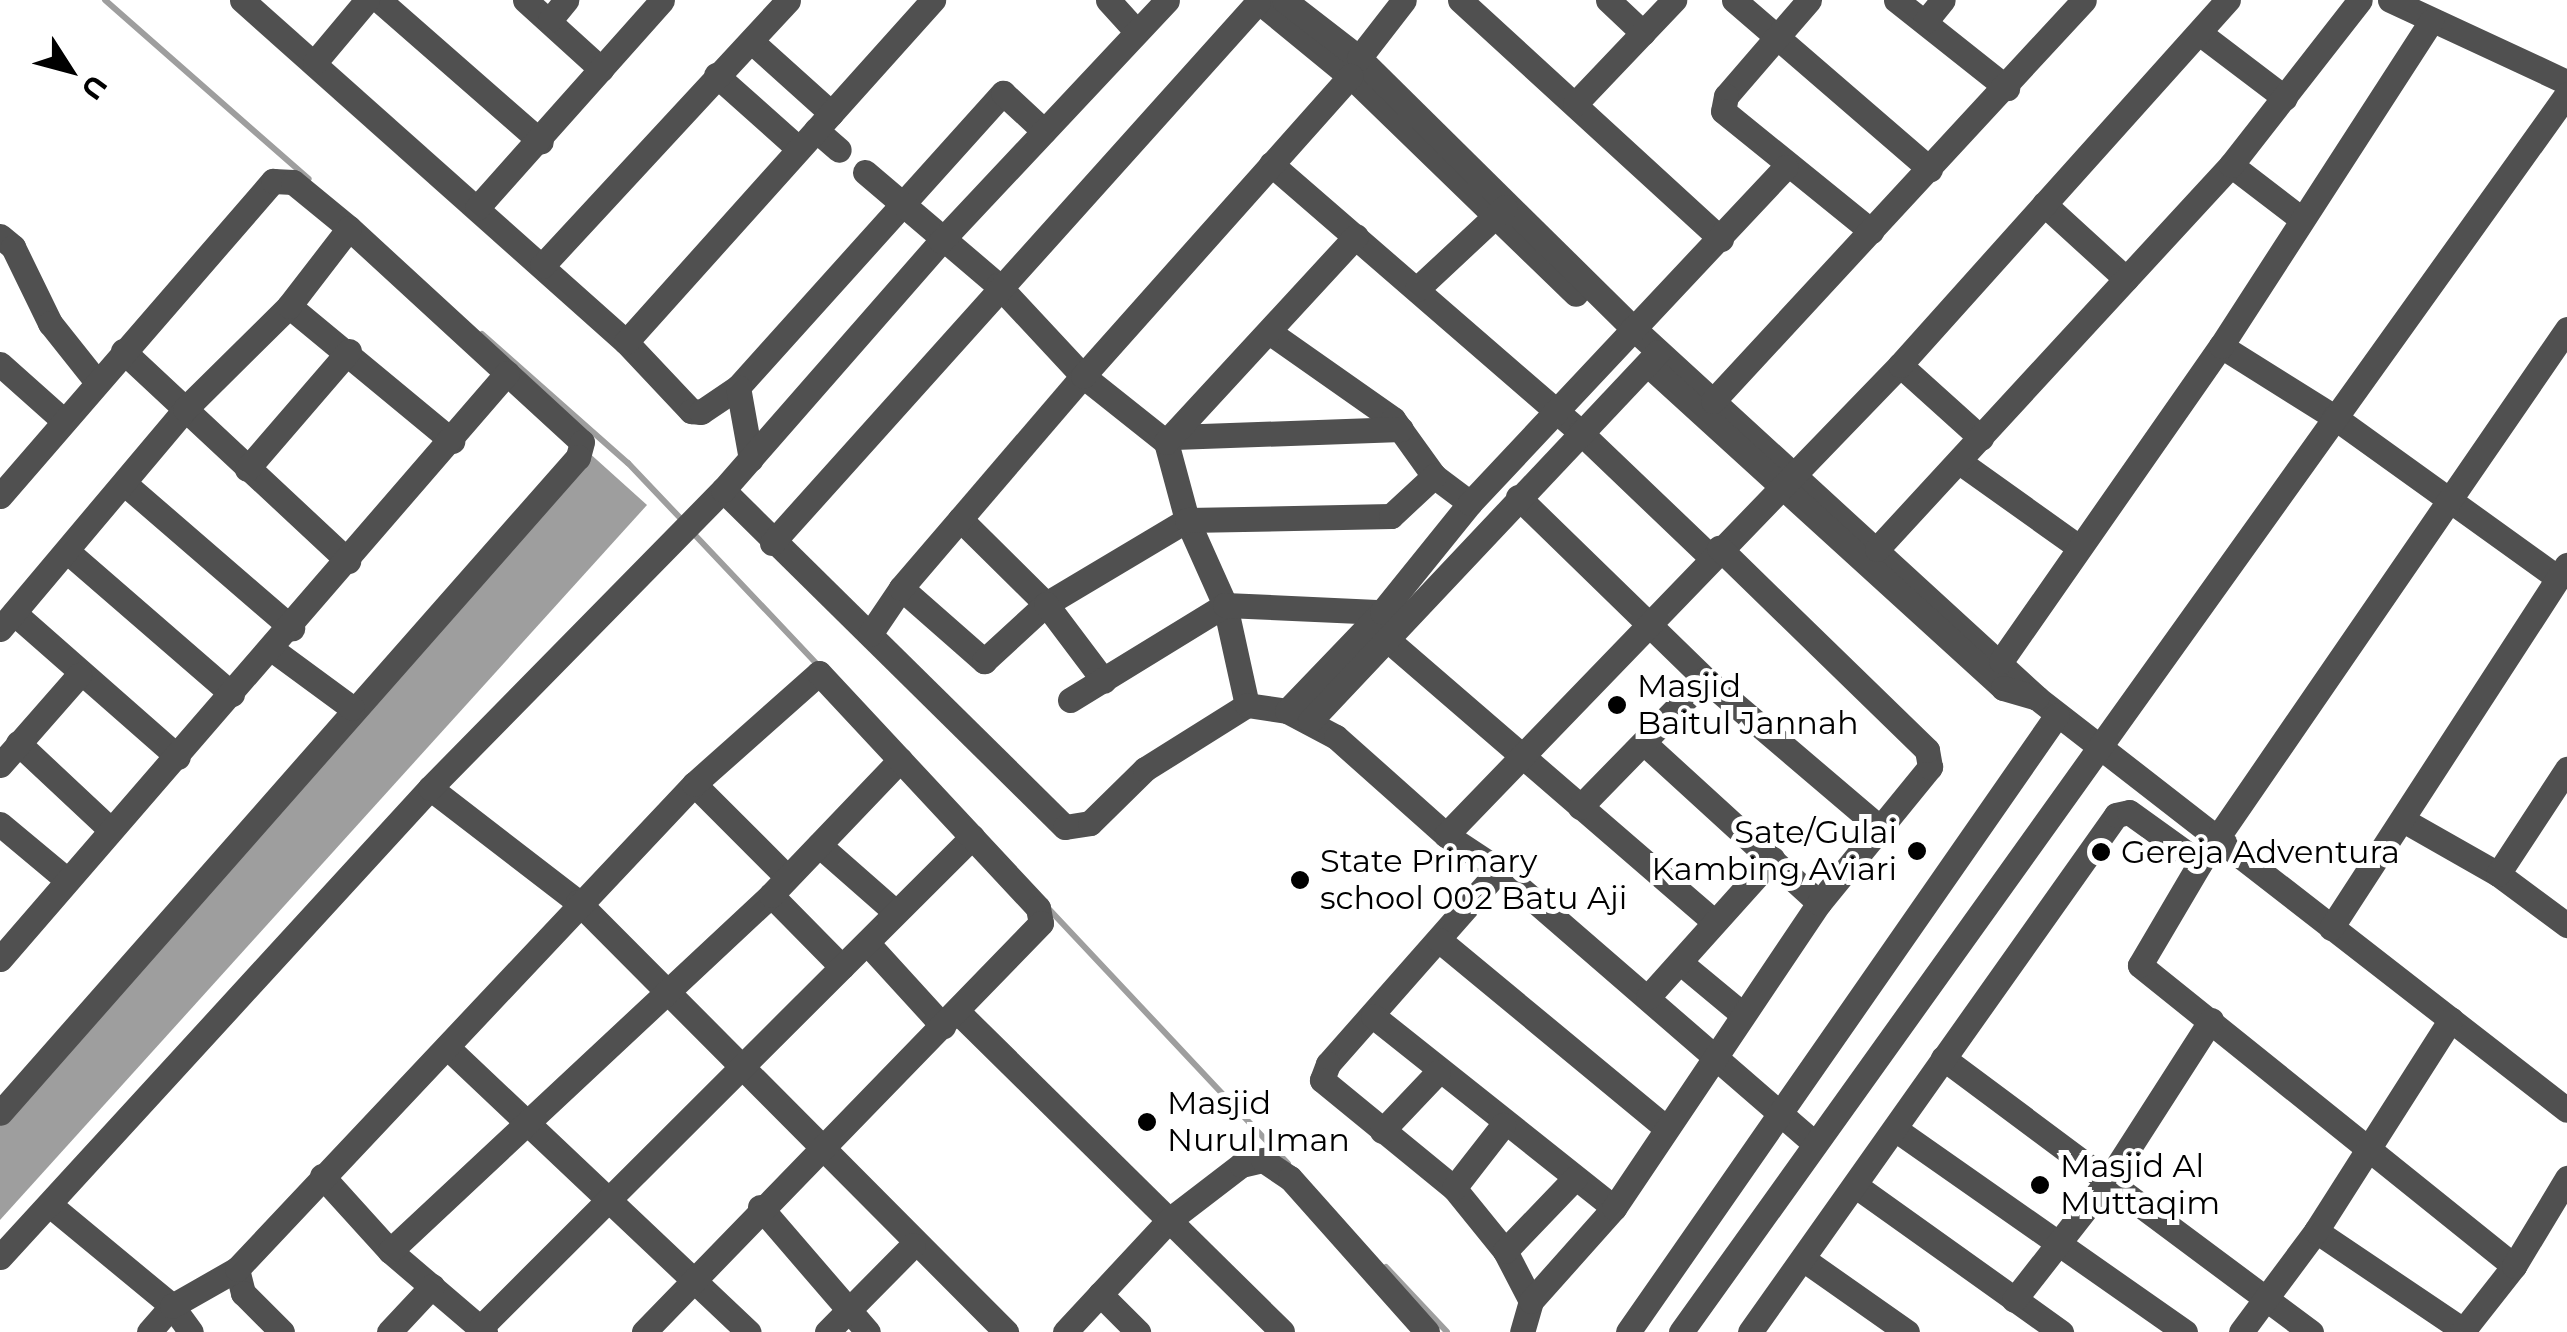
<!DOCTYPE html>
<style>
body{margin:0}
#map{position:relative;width:2567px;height:1332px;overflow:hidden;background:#fff;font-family:Montserrat,sans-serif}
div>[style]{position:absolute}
.water>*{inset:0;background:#9e9e9e}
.stream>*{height:6px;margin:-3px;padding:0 3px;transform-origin:3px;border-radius:3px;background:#9e9e9e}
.minor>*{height:25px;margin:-12.5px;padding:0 12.5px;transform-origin:12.5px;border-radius:12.5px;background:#505050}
.dots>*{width:28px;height:28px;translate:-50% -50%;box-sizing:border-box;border:5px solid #fff;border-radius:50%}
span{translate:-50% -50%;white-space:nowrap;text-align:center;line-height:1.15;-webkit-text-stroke:10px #fff;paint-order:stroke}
.poi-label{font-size:32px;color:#000}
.left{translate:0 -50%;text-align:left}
.right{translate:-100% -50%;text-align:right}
.north{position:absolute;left:20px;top:20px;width:100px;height:100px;-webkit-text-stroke:8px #fff;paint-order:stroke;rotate:126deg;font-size:28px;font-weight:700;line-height:40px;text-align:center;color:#000}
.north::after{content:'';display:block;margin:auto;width:35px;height:45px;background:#000;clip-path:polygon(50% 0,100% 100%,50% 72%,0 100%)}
</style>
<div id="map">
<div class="water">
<div style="clip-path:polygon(587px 451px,647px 505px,0 1220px,0 1123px)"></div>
</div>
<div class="stream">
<div style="left:105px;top:0;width:271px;rotate:41.3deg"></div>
<div style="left:482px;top:334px;width:195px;rotate:41.5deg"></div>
<div style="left:628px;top:463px;width:83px;rotate:46.5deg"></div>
<div style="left:693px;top:533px;width:182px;rotate:46.6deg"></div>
<div style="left:1047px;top:907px;width:352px;rotate:46.8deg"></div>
<div style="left:1386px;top:1267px;width:89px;rotate:46.8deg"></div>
</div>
<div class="minor">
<div style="left:242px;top:0;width:514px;rotate:41.69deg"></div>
<div style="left:626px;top:342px;width:95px;rotate:46.7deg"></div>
<div style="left:691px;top:411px;width:10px;rotate:6deg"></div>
<div style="left:701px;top:412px;width:45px;rotate:-34deg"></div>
<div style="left:738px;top:387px;width:396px;rotate:-48deg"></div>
<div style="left:1003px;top:93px;width:56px;rotate:42.8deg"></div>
<div style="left:379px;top:0;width:215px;rotate:41.2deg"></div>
<div style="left:525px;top:0;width:103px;rotate:42.2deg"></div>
<div style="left:1108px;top:0;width:43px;rotate:47.8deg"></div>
<div style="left:1257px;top:0;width:131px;rotate:39.4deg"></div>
<div style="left:1358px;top:83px;width:303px;rotate:44.1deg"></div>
<div style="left:1284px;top:0;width:95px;rotate:37.7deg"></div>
<div style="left:1359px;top:58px;width:385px;rotate:44.6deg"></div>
<div style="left:1633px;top:328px;width:548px;rotate:42.48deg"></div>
<div style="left:2037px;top:698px;width:671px;rotate:37.86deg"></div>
<div style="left:1460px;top:0;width:354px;rotate:42.5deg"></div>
<div style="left:1608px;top:0;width:48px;rotate:43.3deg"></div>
<div style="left:1734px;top:0;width:259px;rotate:40.8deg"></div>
<div style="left:1809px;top:0;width:127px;rotate:130.8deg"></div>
<div style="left:1726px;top:96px;width:15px;rotate:101deg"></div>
<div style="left:1723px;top:111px;width:191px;rotate:39deg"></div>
<div style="left:1896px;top:0;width:142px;rotate:38.4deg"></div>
<div style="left:2390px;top:0;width:195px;rotate:24.9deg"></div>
<div style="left:550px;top:20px;width:26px;rotate:-51deg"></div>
<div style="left:1925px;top:22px;width:28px;rotate:-51deg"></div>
<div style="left:2202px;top:35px;width:104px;rotate:37.2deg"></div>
<div style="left:751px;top:41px;width:108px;rotate:42deg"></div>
<div style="left:1359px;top:58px;width:73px;rotate:-52.2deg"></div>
<div style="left:315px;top:62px;width:81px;rotate:-50deg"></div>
<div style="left:716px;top:75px;width:111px;rotate:41.7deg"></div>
<div style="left:1575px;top:104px;width:144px;rotate:-46.4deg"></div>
<div style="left:816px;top:130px;width:30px;rotate:41deg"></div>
<div style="left:1271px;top:164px;width:409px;rotate:40.9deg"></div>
<div style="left:1580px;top:432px;width:182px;rotate:43.7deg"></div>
<div style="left:2231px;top:165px;width:87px;rotate:37.5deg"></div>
<div style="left:865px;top:172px;width:175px;rotate:40.4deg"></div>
<div style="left:998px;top:285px;width:125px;rotate:47deg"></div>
<div style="left:1083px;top:376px;width:106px;rotate:38.5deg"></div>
<div style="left:1166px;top:442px;width:81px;rotate:74.9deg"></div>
<div style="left:1187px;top:520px;width:93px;rotate:65.9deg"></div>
<div style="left:1225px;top:605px;width:102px;rotate:77.6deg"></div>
<div style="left:2044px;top:204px;width:111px;rotate:42.4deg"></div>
<div style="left:477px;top:208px;width:278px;rotate:-48.3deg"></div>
<div style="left:0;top:236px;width:17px;rotate:40deg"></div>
<div style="left:13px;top:247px;width:85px;rotate:64deg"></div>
<div style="left:50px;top:323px;width:75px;rotate:51.5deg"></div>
<div style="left:542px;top:266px;width:362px;rotate:-47.2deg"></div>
<div style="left:1417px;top:289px;width:120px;rotate:-43deg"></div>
<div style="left:289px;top:306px;width:212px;rotate:39.6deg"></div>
<div style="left:1272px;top:334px;width:148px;rotate:35.1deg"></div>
<div style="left:1393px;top:419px;width:70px;rotate:54.3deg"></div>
<div style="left:1434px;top:476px;width:45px;rotate:36.9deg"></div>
<div style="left:626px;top:342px;width:460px;rotate:-48.1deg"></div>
<div style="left:2221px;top:346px;width:133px;rotate:32.1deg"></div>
<div style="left:2334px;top:417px;width:276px;rotate:35.7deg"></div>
<div style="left:123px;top:351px;width:308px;rotate:43deg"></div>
<div style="left:0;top:364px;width:86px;rotate:41.7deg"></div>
<div style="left:1900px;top:365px;width:109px;rotate:42deg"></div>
<div style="left:1655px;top:371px;width:471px;rotate:42.3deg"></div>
<div style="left:2003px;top:688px;width:35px;rotate:16deg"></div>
<div style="left:738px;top:387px;width:73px;rotate:79.8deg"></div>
<div style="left:1713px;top:401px;width:546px;rotate:-47.23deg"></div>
<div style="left:1174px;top:437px;width:227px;rotate:-2deg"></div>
<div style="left:1166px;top:442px;width:280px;rotate:-47.3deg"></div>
<div style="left:1961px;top:463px;width:141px;rotate:35.5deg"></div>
<div style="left:247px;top:469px;width:156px;rotate:-49.2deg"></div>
<div style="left:125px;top:484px;width:221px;rotate:40.8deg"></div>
<div style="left:723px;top:490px;width:480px;rotate:44.6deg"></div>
<div style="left:1065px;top:827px;width:25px;rotate:-9deg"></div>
<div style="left:1090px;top:823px;width:77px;rotate:-44.5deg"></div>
<div style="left:1145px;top:769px;width:120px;rotate:-32.1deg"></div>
<div style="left:1247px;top:705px;width:40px;rotate:8.5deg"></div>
<div style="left:1287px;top:711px;width:55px;rotate:28deg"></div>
<div style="left:1336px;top:737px;width:147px;rotate:41.7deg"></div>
<div style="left:1446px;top:835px;width:64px;rotate:33.4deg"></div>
<div style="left:1499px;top:870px;width:418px;rotate:40.9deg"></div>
<div style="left:0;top:496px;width:417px;rotate:-49.1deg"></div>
<div style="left:273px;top:181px;width:20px;rotate:3deg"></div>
<div style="left:293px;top:182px;width:72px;rotate:39.4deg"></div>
<div style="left:349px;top:228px;width:316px;rotate:42.6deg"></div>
<div style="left:582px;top:442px;width:16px;rotate:105deg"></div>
<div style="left:578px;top:457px;width:874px;rotate:131.38deg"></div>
<div style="left:1518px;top:497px;width:261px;rotate:44.2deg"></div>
<div style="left:1705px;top:679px;width:228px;rotate:40.4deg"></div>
<div style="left:960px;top:519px;width:121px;rotate:44.7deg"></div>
<div style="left:1046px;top:604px;width:164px;rotate:-30.8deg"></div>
<div style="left:1187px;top:520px;width:204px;rotate:-1.1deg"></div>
<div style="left:1391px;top:516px;width:59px;rotate:-42.9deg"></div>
<div style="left:772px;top:543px;width:727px;rotate:-48.07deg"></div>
<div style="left:1877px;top:549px;width:522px;rotate:-47.33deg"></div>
<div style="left:2231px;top:165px;width:209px;rotate:-52deg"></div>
<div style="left:68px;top:552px;width:217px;rotate:40.9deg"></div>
<div style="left:901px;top:588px;width:111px;rotate:41.3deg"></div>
<div style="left:984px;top:661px;width:84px;rotate:-42.6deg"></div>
<div style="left:1046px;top:604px;width:96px;rotate:53deg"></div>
<div style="left:14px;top:613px;width:218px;rotate:41.3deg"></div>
<div style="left:0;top:629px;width:287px;rotate:-49.9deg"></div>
<div style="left:185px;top:409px;width:146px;rotate:-44.7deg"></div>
<div style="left:289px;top:306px;width:98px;rotate:-52.4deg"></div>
<div style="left:870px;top:634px;width:55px;rotate:-56deg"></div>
<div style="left:901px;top:588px;width:279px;rotate:-49.4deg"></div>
<div style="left:1083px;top:376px;width:402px;rotate:-48.3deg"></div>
<div style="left:1389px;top:641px;width:430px;rotate:40.8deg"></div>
<div style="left:273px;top:650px;width:98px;rotate:36.3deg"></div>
<div style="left:2001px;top:661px;width:384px;rotate:-55.1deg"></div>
<div style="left:2221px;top:346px;width:387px;rotate:-57.1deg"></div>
<div style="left:1070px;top:700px;width:182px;rotate:-31.5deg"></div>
<div style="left:1225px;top:605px;width:157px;rotate:2.6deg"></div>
<div style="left:1287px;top:711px;width:137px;rotate:-46.2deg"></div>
<div style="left:1382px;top:612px;width:140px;rotate:-51.1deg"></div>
<div style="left:1470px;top:503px;width:461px;rotate:-46.8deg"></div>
<div style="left:1310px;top:721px;width:507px;rotate:-46.68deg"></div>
<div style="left:18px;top:743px;width:126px;rotate:43.1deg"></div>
<div style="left:1644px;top:743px;width:237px;rotate:42.4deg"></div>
<div style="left:0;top:765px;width:120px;rotate:-48.7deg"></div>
<div style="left:694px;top:784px;width:129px;rotate:45deg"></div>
<div style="left:430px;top:788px;width:187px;rotate:37.6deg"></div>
<div style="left:578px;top:902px;width:607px;rotate:45.13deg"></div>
<div style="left:1580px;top:807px;width:179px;rotate:-45.7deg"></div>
<div style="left:2403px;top:820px;width:109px;rotate:29.6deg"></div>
<div style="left:2498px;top:874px;width:86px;rotate:36.5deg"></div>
<div style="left:0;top:824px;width:86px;rotate:39.8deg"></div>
<div style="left:1446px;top:835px;width:653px;rotate:-45.99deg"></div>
<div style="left:1900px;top:365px;width:491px;rotate:-48.1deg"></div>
<div style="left:819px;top:845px;width:100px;rotate:41.3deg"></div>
<div style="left:1499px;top:870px;width:259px;rotate:131.4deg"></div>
<div style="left:1328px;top:1064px;width:17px;rotate:111deg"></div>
<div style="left:1322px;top:1080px;width:171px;rotate:39.3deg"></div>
<div style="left:1454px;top:1188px;width:81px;rotate:51deg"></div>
<div style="left:1505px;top:1251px;width:56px;rotate:62.5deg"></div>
<div style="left:1531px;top:1301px;width:32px;rotate:106deg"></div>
<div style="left:2498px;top:874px;width:126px;rotate:-56.7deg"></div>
<div style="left:771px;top:895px;width:101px;rotate:45.4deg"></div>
<div style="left:2331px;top:928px;width:433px;rotate:-57deg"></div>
<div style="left:1439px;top:940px;width:295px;rotate:39.6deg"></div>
<div style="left:869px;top:945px;width:110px;rotate:47.6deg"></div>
<div style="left:0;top:959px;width:775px;rotate:-49.13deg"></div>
<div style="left:1682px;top:964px;width:77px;rotate:39.7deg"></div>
<div style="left:1648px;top:997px;width:186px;rotate:-48.1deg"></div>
<div style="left:958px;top:1012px;width:455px;rotate:44.6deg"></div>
<div style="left:1373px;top:1016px;width:308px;rotate:38.5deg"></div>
<div style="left:447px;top:1047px;width:415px;rotate:43.4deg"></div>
<div style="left:1943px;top:1058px;width:459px;rotate:36.7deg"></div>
<div style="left:1895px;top:1129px;width:354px;rotate:35deg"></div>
<div style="left:1382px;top:1131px;width:81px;rotate:-46.5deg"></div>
<div style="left:322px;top:1176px;width:101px;rotate:47.8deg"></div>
<div style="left:390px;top:1251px;width:125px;rotate:40.5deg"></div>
<div style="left:1856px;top:1186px;width:252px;rotate:35.5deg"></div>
<div style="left:1454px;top:1188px;width:80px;rotate:-52.1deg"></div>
<div style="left:50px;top:1205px;width:158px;rotate:39.6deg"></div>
<div style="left:172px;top:1306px;width:32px;rotate:54deg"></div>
<div style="left:760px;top:1207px;width:165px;rotate:49.2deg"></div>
<div style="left:2316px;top:1231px;width:177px;rotate:34deg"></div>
<div style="left:390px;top:1251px;width:521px;rotate:-43.06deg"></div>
<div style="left:771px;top:895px;width:187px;rotate:-46.3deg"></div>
<div style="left:1505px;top:1251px;width:101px;rotate:-46.2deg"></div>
<div style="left:0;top:1257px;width:636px;rotate:-47.48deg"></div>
<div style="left:430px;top:788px;width:418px;rotate:-45.5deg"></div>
<div style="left:723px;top:490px;width:331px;rotate:-48.8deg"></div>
<div style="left:941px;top:241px;width:330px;rotate:-46.8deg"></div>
<div style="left:1803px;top:1259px;width:127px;rotate:35.1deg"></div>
<div style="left:2514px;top:1266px;width:480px;rotate:-141.2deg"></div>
<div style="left:2140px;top:965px;width:118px;rotate:-59.5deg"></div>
<div style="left:2200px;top:863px;width:648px;rotate:-55.5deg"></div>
<div style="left:237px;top:1269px;width:25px;rotate:76deg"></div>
<div style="left:243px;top:1293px;width:55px;rotate:45deg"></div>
<div style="left:1100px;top:1294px;width:54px;rotate:45deg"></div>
<div style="left:2014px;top:1300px;width:154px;rotate:-51.9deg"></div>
<div style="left:2109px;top:1179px;width:189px;rotate:-57.3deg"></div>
<div style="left:1531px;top:1301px;width:125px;rotate:-48.3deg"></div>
<div style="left:1614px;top:1208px;width:367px;rotate:-56.1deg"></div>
<div style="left:1819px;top:903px;width:176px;rotate:-50.8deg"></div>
<div style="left:1930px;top:767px;width:17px;rotate:-100deg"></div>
<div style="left:1927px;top:750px;width:290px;rotate:-135.8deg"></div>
<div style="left:481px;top:1327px;width:694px;rotate:-44.94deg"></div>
<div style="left:149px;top:1332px;width:35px;rotate:-49deg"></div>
<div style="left:172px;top:1306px;width:75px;rotate:-29.6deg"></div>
<div style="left:237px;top:1269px;width:666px;rotate:-46.7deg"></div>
<div style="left:694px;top:784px;width:167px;rotate:-41.6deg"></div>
<div style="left:819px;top:673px;width:321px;rotate:47deg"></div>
<div style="left:1038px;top:908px;width:15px;rotate:79deg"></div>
<div style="left:1041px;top:923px;width:570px;rotate:134.15deg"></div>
<div style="left:389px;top:1332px;width:63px;rotate:-46.9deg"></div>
<div style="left:827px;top:1332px;width:122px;rotate:-45.3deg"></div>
<div style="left:1065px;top:1332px;width:151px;rotate:-47.1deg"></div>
<div style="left:1168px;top:1221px;width:92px;rotate:-37.5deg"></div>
<div style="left:1241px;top:1165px;width:23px;rotate:-13deg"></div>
<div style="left:1263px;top:1160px;width:32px;rotate:34deg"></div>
<div style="left:1290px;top:1178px;width:206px;rotate:48.3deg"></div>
<div style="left:1628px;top:1332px;width:751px;rotate:-55.19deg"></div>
<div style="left:1681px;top:1332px;width:1522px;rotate:-54.41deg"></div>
<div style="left:1750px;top:1332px;width:633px;rotate:-54.7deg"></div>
<div style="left:2116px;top:815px;width:13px;rotate:-13deg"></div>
<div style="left:2129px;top:812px;width:87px;rotate:35.7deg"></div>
<div style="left:2241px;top:1332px;width:126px;rotate:-53.4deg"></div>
<div style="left:2316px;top:1231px;width:251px;rotate:-57.5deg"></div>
<div style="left:2462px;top:1332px;width:84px;rotate:-51.8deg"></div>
<div style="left:2514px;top:1266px;width:103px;rotate:-58.9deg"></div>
</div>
<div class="dots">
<div style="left:1617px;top:705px;background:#000"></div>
<div style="left:1917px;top:851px;background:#000"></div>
<div style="left:2101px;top:852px;background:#000"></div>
<div style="left:1300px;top:880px;background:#000"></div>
<div style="left:1147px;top:1122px;background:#000"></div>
<div style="left:2040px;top:1185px;background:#000"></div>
</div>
<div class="poi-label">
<span class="left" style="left:1637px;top:705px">Masjid<br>Baitul Jannah</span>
<span class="right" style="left:1897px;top:851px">Sate/Gulai<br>Kambing Aviari</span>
<span class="left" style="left:2121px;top:852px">Gereja Adventura</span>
<span class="left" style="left:1320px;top:880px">State Primary<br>school 002 Batu Aji</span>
<span class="left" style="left:1167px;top:1122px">Masjid<br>Nurul Iman</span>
<span class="left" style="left:2060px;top:1185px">Masjid Al<br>Muttaqim</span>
</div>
<div class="north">U</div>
</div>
